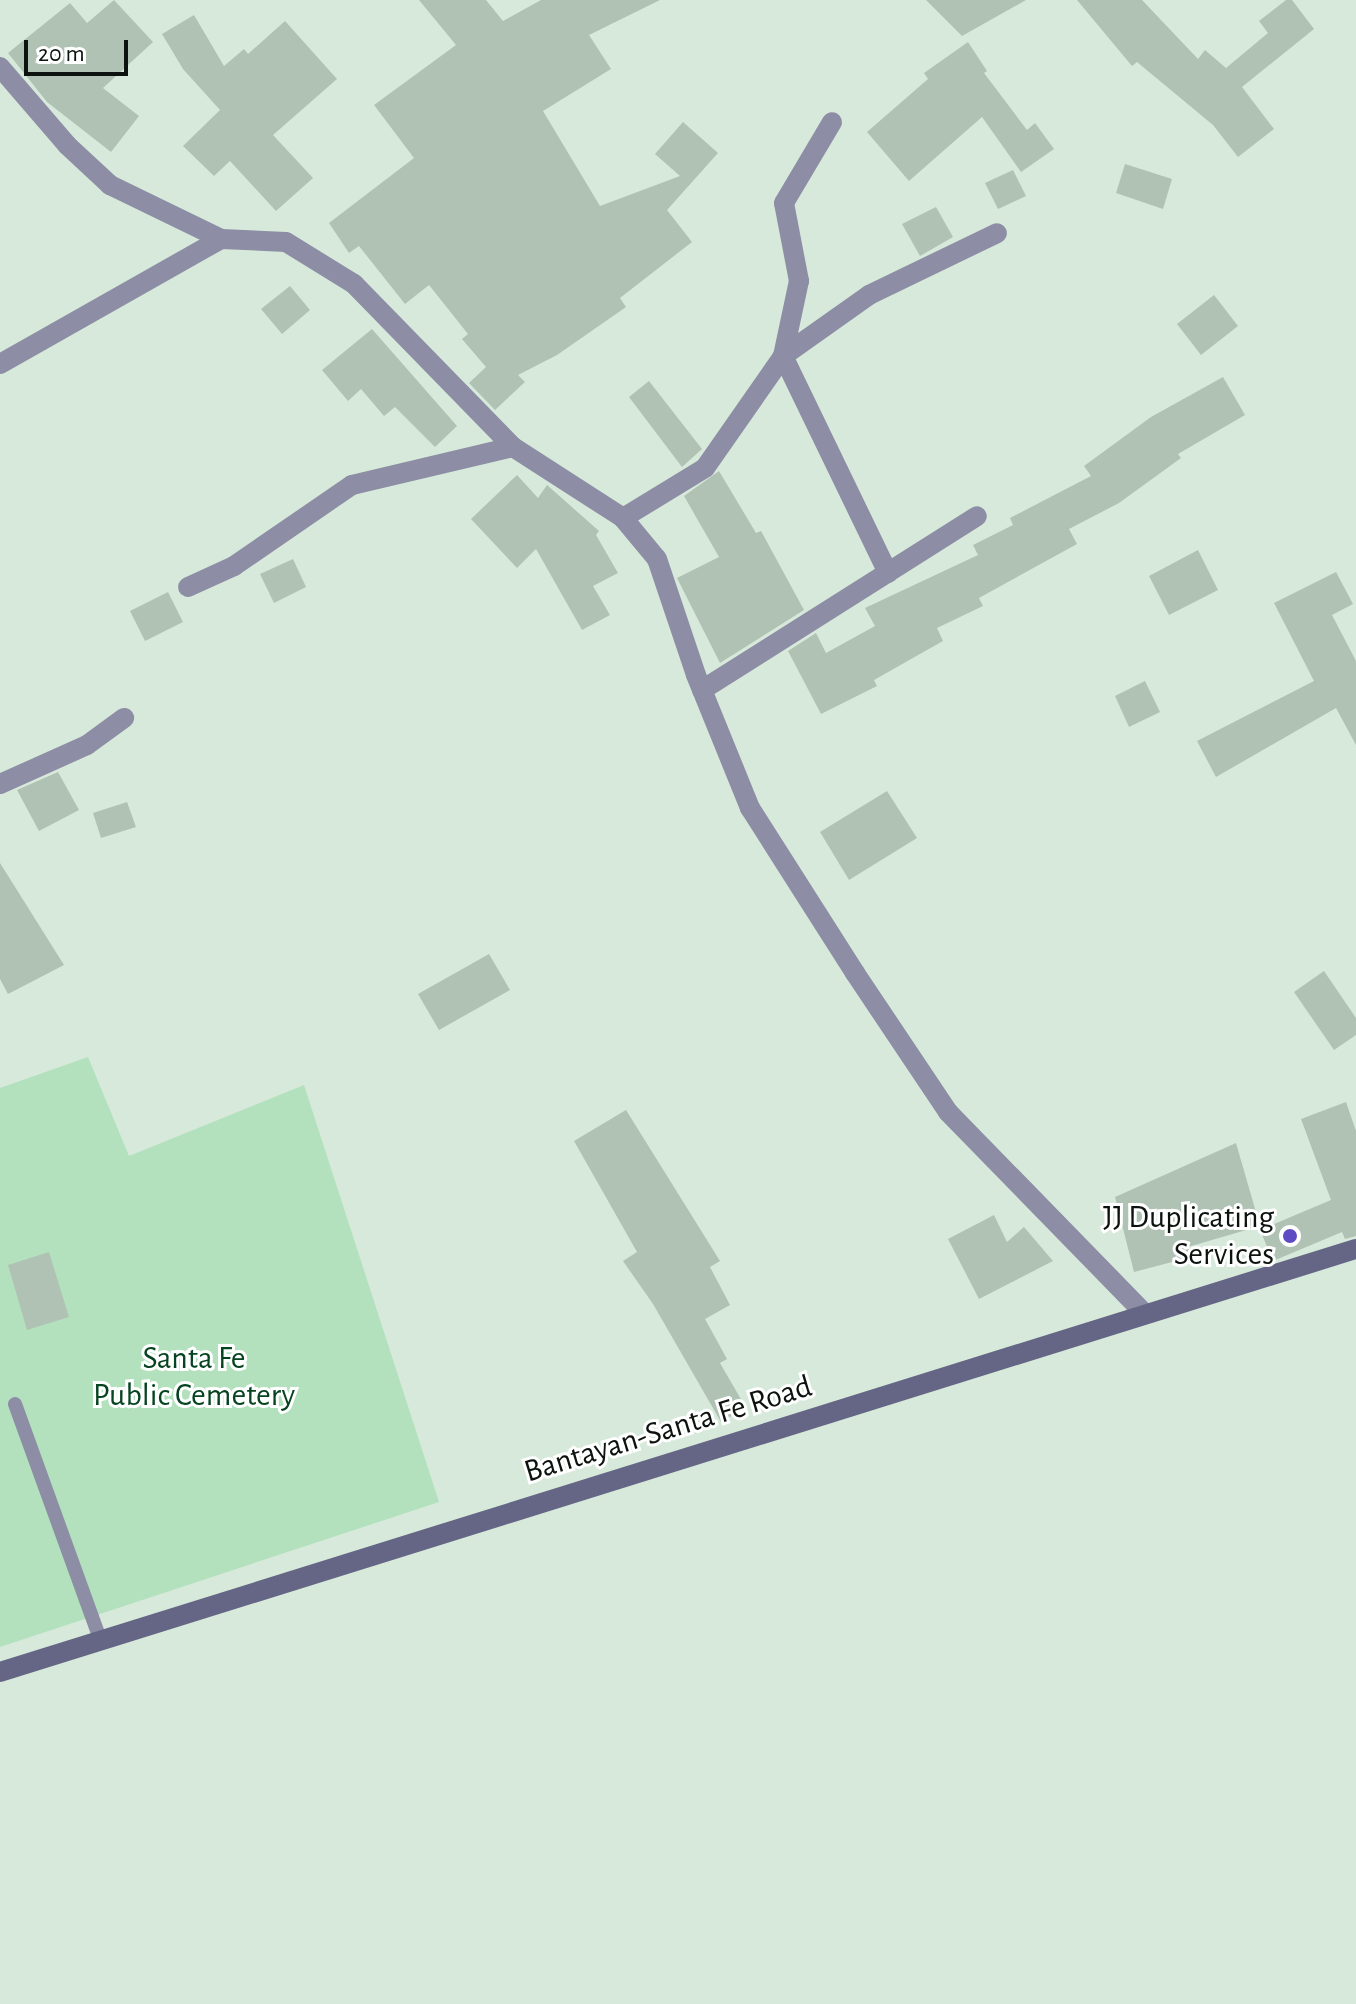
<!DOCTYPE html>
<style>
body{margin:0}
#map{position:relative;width:1356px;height:2004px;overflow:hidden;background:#d7e9da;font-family:"Alegreya Sans",sans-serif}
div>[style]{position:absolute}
.green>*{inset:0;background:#b3e1bd}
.building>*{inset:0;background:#b0c2b4}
.service>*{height:14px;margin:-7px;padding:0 7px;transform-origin:7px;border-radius:7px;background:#8d8ea5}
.minor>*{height:20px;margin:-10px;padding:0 10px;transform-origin:10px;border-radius:10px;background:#8d8ea5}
.secondary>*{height:20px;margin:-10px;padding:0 10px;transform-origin:10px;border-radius:10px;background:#656585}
.dots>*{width:22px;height:22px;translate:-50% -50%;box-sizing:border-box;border:4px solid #fff;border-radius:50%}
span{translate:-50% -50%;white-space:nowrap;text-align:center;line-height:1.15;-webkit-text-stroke:6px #fff;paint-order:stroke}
.poi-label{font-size:32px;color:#0c120e}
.right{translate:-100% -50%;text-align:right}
.park-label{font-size:32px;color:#064320}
.street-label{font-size:32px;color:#0c120e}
.scale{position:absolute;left:24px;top:40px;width:104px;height:36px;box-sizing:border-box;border:4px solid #0c120e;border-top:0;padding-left:10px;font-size:24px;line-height:28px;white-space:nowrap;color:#0c120e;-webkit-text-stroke:6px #fff;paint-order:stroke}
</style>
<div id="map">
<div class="green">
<div style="clip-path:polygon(88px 1057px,129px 1156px,304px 1085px,439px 1502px,0 1647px,0 1088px)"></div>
</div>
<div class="building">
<div style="clip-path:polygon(114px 0,153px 42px,103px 88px,139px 116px,111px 152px,47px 102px,8px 53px,70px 3px,87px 23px)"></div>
<div style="clip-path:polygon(419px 0,486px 0,503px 21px,541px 0,660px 0,589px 35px,611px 69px,543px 111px,600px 206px,680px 176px,655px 154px,683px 122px,718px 153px,667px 210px,692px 242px,620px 298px,626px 307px,557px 355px,518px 375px,525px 382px,495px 410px,469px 383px,486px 367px,462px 339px,468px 334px,429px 285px,405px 304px,359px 246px,349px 253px,329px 223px,414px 158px,374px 105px,456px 45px)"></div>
<div style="clip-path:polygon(926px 0,1026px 0,962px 36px)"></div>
<div style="clip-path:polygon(1077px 0,1142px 0,1198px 59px,1205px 50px,1226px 68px,1268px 33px,1259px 21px,1286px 0,1292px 0,1314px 29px,1242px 87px,1274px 129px,1238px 157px,1213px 125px,1137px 62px,1132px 66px)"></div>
<div style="clip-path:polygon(194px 15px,224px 66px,244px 49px,248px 54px,285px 21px,337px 79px,273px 135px,313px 178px,276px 211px,230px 161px,214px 176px,183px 146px,220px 110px,183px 69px,162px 34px)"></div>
<div style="clip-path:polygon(968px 42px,987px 71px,984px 73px,1027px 130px,1035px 123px,1054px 149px,1021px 172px,982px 117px,909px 181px,867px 132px,928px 79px,924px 73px)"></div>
<div style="clip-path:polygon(1125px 164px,1172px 179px,1163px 209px,1116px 193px)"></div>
<div style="clip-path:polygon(1013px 170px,1026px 196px,998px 209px,985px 183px)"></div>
<div style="clip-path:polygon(936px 207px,953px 237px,920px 256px,902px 224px)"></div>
<div style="clip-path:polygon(290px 286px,310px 310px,282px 334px,261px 309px)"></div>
<div style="clip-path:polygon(1214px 295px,1238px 326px,1201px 355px,1177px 324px)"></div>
<div style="clip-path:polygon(372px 329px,457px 426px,435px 447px,395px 407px,384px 416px,361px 389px,348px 401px,322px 370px)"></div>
<div style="clip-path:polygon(1223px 377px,1245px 415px,1178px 454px,1181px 458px,1119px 503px,1069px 529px,1077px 544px,979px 598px,983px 606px,937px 628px,943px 641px,874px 680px,877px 686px,821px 714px,788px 651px,816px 633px,826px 653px,875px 626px,865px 608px,978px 555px,973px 545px,1013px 525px,1010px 518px,1091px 476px,1084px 466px,1151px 417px)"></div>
<div style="clip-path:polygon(649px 381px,702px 449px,682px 467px,629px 397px)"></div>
<div style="clip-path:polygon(719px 471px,756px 533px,761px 531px,804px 610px,720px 663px,677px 578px,719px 557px,684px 496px)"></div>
<div style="clip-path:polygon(517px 475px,538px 498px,547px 485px,599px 531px,596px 535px,618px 573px,593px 586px,610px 615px,582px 630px,536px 549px,517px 568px,471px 519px)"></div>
<div style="clip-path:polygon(1198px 550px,1218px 590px,1169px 615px,1149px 576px)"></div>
<div style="clip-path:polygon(293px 559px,306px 587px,274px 603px,260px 574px)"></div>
<div style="clip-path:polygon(1336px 572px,1353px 604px,1332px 615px,1356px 661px,1356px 745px,1336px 708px,1216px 777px,1197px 741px,1314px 681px,1274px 603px)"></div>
<div style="clip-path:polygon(168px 592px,183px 622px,145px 641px,130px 611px)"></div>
<div style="clip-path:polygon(1145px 681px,1160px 712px,1129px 727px,1115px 696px)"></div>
<div style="clip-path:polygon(58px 772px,79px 810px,39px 831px,17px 790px)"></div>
<div style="clip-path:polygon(887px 791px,917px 838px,849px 880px,820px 832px)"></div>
<div style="clip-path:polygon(127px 802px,136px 827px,101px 838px,93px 813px)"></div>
<div style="clip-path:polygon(0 863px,64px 965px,8px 994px,0 979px)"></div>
<div style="clip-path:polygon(489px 954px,510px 990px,439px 1030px,418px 994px)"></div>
<div style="clip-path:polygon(1324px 971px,1356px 1018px,1356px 1035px,1334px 1050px,1294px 992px)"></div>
<div style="clip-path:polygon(1346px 1102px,1356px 1131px,1356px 1236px,1345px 1239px,1342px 1232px,1273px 1261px,1260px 1230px,1331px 1200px,1301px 1119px)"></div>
<div style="clip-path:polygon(626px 1110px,720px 1261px,710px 1267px,730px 1305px,705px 1319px,727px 1359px,720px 1363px,746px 1408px,721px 1422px,653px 1304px,623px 1261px,637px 1252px,574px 1141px)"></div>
<div style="clip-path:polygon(1236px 1143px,1260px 1226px,1188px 1247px,1191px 1257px,1134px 1272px,1115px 1197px)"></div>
<div style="clip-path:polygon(994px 1215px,1007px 1242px,1024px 1227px,1053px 1261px,979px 1299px,948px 1239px)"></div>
<div style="clip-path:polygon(49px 1252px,69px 1317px,27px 1330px,8px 1265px)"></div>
</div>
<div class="service">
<div style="left:15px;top:1404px;width:250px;rotate:70.1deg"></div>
</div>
<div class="minor">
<div style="left:0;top:67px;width:103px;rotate:49.3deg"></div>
<div style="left:67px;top:145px;width:59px;rotate:42.9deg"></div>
<div style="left:110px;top:185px;width:123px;rotate:25.9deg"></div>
<div style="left:221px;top:239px;width:65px;rotate:2.6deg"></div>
<div style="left:286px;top:242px;width:80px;rotate:31.7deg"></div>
<div style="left:354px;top:284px;width:228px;rotate:45.7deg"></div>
<div style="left:513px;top:447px;width:131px;rotate:32.8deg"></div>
<div style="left:623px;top:518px;width:53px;rotate:50.3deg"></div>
<div style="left:657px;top:559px;width:122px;rotate:71.4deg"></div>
<div style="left:696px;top:675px;width:144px;rotate:67.9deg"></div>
<div style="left:750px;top:808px;width:196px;rotate:57.5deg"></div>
<div style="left:855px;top:973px;width:167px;rotate:56.2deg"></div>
<div style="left:948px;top:1112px;width:279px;rotate:45.7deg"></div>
<div style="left:0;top:364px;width:254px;rotate:-29.5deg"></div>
<div style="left:623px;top:518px;width:96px;rotate:-31.4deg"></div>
<div style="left:705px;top:468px;width:136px;rotate:-55.1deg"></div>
<div style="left:783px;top:356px;width:77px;rotate:-78deg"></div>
<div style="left:799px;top:281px;width:79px;rotate:-100.9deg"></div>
<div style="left:784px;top:203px;width:94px;rotate:-59.3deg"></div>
<div style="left:888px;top:573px;width:241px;rotate:-115.8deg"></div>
<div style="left:783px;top:356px;width:105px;rotate:-35.3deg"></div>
<div style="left:869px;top:295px;width:142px;rotate:-25.8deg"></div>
<div style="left:188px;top:587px;width:51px;rotate:-24.5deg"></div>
<div style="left:234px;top:566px;width:143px;rotate:-34.5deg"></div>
<div style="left:352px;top:485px;width:165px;rotate:-13.3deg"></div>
<div style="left:702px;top:690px;width:325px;rotate:-32.3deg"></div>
<div style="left:0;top:784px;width:95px;rotate:-24.1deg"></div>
<div style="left:87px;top:745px;width:46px;rotate:-36.1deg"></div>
</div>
<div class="secondary">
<div style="left:0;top:1672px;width:1420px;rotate:-17.33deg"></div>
</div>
<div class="dots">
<div style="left:1290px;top:1236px;background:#5d4bc3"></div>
</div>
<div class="poi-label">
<span class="right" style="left:1274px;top:1236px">JJ Duplicating<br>Services</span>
</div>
<div class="park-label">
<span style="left:194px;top:1377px">Santa Fe<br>Public Cemetery</span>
</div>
<div class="street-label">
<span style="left:668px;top:1429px;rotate:-17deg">Bantayan-Santa Fe Road</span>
</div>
<div class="scale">20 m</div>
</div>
